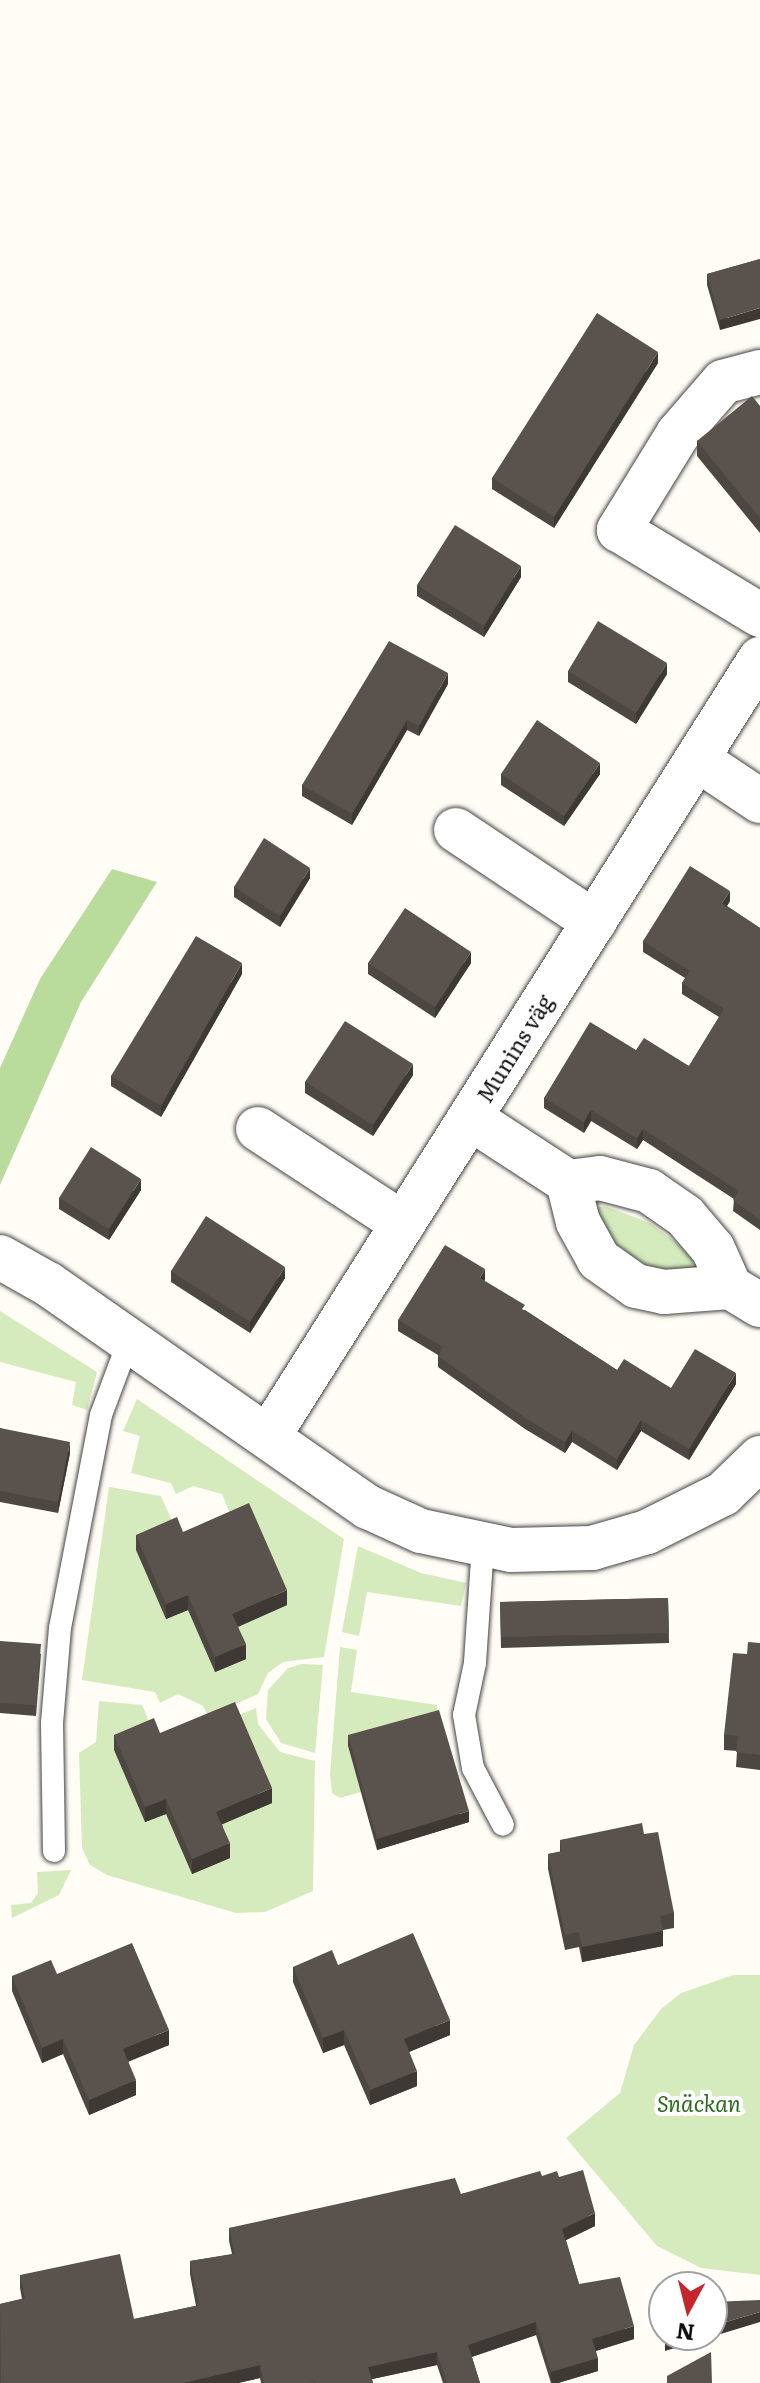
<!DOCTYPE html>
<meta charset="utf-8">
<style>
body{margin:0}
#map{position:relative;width:760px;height:2383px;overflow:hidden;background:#fffdf5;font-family:Literata,serif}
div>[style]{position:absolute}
.green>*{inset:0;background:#d5ebbd}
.forest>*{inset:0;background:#b9dc9c}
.roads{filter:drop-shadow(0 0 2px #444) drop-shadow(0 0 2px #444)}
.service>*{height:22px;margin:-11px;padding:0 11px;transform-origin:11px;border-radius:11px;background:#fff}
.minor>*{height:44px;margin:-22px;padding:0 22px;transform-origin:22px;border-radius:22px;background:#fff}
.wall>*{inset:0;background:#4d4742}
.shaded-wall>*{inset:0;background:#3f3936}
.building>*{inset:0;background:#5a524d}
span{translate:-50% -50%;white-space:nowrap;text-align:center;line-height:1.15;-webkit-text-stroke:8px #fff;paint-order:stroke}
.street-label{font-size:22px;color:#111}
.park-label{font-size:22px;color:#2f6b1f;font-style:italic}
.north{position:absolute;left:648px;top:2271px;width:80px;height:80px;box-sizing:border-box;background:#fff;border:2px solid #a0a0a0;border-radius:50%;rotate:187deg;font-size:22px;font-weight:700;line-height:32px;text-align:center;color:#111}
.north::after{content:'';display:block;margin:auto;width:28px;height:36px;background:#c4262e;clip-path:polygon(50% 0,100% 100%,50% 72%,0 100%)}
</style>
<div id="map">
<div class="green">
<div style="clip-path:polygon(605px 1206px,650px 1223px,678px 1244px,693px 1259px,690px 1279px,677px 1280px,614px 1252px,596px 1208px)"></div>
<div style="clip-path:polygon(0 1311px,97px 1372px,87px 1410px,72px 1405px,76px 1382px,0 1362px)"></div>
<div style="clip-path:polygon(137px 1399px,344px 1539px,324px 1657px,283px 1662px,268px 1673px,258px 1694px,208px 1716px,203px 1706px,178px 1694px,160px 1703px,155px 1692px,82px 1680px,109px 1487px,161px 1496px,187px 1554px,234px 1524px,222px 1494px,193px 1486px,176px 1494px,171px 1483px,131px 1473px,140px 1436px,123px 1431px)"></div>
<div style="clip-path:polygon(358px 1546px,421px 1573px,466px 1583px,461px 1606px,367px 1592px,359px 1636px,342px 1632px)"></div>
<div style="clip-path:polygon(340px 1647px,357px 1650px,351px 1692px,437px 1705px,439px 1720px,348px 1746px,361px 1792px,340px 1798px,332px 1793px,330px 1774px)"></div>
<div style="clip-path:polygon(302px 1664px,323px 1665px,315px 1753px,281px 1743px,266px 1719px,268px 1690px,288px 1668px)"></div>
<div style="clip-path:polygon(99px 1701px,142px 1705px,163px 1754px,176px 1741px,256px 1708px,258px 1724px,280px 1752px,315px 1761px,313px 1891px,265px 1912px,236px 1913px,107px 1875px,90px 1865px,82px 1848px,79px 1753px,96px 1742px)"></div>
<div style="clip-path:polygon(71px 1870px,59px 1895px,12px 1918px,11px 1905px,31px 1903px,38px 1893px,37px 1872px)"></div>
<div style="clip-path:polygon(733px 1975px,760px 1975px,760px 2275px,701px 2268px,657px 2246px,566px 2138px,620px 2093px,634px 2045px,661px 2009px,681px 1993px)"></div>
</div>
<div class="forest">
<div style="clip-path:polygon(112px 869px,157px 882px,81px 1002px,0 1185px,0 1068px,40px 979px)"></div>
</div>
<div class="roads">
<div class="service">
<div style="left:483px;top:1545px;width:118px;rotate:93.9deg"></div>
<div style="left:475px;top:1663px;width:53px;rotate:101.9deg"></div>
<div style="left:464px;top:1715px;width:54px;rotate:80.4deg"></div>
<div style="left:473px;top:1768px;width:64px;rotate:62.2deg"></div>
<div style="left:54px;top:1851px;width:128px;rotate:-90.9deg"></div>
<div style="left:52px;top:1723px;width:95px;rotate:-85.2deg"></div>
<div style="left:60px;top:1628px;width:217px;rotate:-79.1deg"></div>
<div style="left:101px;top:1415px;width:80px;rotate:-69.5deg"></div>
</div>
<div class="minor">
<div style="left:760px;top:372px;width:38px;rotate:165deg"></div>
<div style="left:723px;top:382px;width:69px;rotate:130.9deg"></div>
<div style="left:678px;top:434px;width:113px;rotate:121.6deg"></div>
<div style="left:619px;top:530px;width:165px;rotate:31.1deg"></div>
<div style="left:697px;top:759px;width:76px;rotate:33.7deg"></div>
<div style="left:456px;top:830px;width:166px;rotate:33.7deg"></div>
<div style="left:470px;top:1118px;width:117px;rotate:33.1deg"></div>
<div style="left:568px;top:1182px;width:32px;rotate:-7deg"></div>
<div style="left:600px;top:1178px;width:51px;rotate:14.9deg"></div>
<div style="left:649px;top:1191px;width:44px;rotate:34.8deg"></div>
<div style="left:685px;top:1216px;width:43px;rotate:49.7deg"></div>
<div style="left:713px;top:1249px;width:42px;rotate:65.9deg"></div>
<div style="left:730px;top:1287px;width:35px;rotate:31deg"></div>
<div style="left:258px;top:1129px;width:173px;rotate:33.2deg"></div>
<div style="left:568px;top:1182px;width:41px;rotate:76deg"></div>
<div style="left:578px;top:1222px;width:43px;rotate:61.1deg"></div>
<div style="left:599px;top:1260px;width:45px;rotate:35.1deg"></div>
<div style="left:636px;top:1286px;width:29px;rotate:12deg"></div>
<div style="left:664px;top:1292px;width:66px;rotate:-4.3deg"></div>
<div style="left:0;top:1257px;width:55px;rotate:29.4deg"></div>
<div style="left:48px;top:1284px;width:390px;rotate:34.9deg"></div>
<div style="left:368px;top:1507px;width:58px;rotate:24.4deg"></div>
<div style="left:421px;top:1531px;width:92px;rotate:11.9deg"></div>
<div style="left:511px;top:1550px;width:81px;rotate:-1.4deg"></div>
<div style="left:592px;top:1548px;width:57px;rotate:-16.2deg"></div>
<div style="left:647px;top:1532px;width:85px;rotate:-26.6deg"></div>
<div style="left:723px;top:1494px;width:52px;rotate:-44.2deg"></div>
<div style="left:268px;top:1437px;width:921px;rotate:-57.69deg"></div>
</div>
</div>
<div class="wall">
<div style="clip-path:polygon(760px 259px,720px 330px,707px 285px,707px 274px)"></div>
<div style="clip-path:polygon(658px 363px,554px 528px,492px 489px,492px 478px)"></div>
<div style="clip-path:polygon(760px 406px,760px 533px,697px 456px,697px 441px)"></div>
<div style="clip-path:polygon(521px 577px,484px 637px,417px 596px,417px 585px)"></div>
<div style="clip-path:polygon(568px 671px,667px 674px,636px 724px,568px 682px)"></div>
<div style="clip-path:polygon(448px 684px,419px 736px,407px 730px,352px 825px,302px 796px,302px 785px)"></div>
<div style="clip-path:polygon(501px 774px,600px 774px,564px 826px,501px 785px)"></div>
<div style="clip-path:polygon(310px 878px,280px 927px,234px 897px,234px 887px)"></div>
<div style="clip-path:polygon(730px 901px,727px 906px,760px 928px,760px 1230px,733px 1211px,734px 1199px,643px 1140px,637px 1149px,591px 1121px,584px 1133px,544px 1108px,544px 1098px,636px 1050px,689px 1066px,719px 1017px,682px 994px,682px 983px,685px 978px,643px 952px,643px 941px)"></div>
<div style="clip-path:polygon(368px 963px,471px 963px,435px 1018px,368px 974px)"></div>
<div style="clip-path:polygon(242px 974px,161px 1117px,111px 1086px,111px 1076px)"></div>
<div style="clip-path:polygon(413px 1075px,373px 1136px,305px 1093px,305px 1082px)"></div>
<div style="clip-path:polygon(141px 1190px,109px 1240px,59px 1209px,59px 1198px)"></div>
<div style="clip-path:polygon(171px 1271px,285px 1278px,250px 1333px,171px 1282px)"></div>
<div style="clip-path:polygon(525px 1310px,617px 1370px,671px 1388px,736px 1384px,689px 1460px,641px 1431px,617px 1470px,572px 1442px,565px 1453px,525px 1429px,438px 1367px,438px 1355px,398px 1331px,398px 1320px)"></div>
<div style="clip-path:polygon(0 1428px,70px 1453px,58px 1513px,0 1502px)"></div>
<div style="clip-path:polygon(183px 1532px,287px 1605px,238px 1627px,246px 1659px,215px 1672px,188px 1610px,166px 1619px,136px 1550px,136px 1535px)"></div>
<div style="clip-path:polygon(668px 1598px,669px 1643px,501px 1648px,500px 1602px)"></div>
<div style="clip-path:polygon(0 1641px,41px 1654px,36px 1716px,0 1713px)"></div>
<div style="clip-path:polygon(760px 1643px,760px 1770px,736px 1767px,737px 1751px,724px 1750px,724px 1735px,747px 1654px)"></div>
<div style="clip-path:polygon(160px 1733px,272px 1803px,222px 1824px,230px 1858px,192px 1874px,166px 1814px,145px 1822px,114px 1750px,114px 1735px)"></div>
<div style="clip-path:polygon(348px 1735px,469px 1822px,377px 1850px,348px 1746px)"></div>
<div style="clip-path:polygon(644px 1834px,674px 1913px,674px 1928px,663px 1930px,663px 1946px,582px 1962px,579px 1947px,565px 1950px,548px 1869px,548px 1854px,560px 1852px,560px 1840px)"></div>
<div style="clip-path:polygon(338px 1965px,450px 2035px,409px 2052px,417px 2086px,370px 2105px,344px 2045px,323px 2053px,293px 1982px,293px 1967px)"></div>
<div style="clip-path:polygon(57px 1974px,169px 2045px,128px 2061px,136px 2095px,89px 2115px,63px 2054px,42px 2063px,12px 1991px,12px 1976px)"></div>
<div style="clip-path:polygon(542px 2176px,559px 2177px,595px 2226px,566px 2240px,579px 2284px,634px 2339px,596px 2351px,598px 2371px,558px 2383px,551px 2383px,536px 2335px,472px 2357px,480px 2383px,443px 2383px,437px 2365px,372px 2379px,373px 2383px,261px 2383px,260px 2378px,238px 2383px,0 2383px,0 2304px,22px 2299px,20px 2288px,20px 2275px,134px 2319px,196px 2306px,190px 2274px,190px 2261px,232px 2254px,229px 2241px,229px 2228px,461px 2194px)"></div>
</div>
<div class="shaded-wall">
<div style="clip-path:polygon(760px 308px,760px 319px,720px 330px,720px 320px)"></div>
<div style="clip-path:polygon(658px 352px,658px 363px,554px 528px,554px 517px)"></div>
<div style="clip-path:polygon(521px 566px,521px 577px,484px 637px,484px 626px)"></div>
<div style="clip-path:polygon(667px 663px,667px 674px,636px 724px,636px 713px)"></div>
<div style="clip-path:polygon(448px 673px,448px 684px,419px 736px,419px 726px)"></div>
<div style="clip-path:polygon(407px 720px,407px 730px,352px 825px,352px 814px)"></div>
<div style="clip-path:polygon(600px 763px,600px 774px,564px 826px,564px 816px)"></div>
<div style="clip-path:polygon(310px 868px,310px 878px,280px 927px,280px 916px)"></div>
<div style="clip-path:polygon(730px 891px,730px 901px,722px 914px,722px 903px)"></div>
<div style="clip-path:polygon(471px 952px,471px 963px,435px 1018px,435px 1007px)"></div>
<div style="clip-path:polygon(242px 963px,242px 974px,161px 1117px,161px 1106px)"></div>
<div style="clip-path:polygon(413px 1064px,413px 1075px,373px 1136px,373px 1125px)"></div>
<div style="clip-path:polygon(591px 1110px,591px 1121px,584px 1133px,584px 1122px)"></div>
<div style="clip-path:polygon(643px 1129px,643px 1140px,637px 1149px,637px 1138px)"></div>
<div style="clip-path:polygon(141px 1179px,141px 1190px,109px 1240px,109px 1229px)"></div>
<div style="clip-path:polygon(285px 1267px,285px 1278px,250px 1333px,250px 1322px)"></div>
<div style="clip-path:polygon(485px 1269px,485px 1280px,480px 1288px,480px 1278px)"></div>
<div style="clip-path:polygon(736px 1373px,736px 1384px,689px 1460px,689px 1449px)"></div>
<div style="clip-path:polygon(641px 1420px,641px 1431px,617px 1470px,617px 1459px)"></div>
<div style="clip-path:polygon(572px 1431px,572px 1442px,565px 1453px,565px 1442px)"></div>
<div style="clip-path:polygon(70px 1442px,70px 1453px,58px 1513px,58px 1502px)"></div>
<div style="clip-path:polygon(287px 1590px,287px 1605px,232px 1629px,232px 1614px)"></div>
<div style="clip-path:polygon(188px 1595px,188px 1610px,166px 1619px,166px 1604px)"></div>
<div style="clip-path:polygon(246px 1644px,246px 1659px,215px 1672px,215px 1657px)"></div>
<div style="clip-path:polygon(272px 1788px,272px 1803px,216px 1827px,216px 1812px)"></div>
<div style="clip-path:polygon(166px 1799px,166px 1814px,145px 1822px,145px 1807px)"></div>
<div style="clip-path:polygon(469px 1811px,469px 1822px,377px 1850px,377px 1839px)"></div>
<div style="clip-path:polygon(230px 1843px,230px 1858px,192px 1874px,192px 1859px)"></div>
<div style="clip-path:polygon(663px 1931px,663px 1946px,582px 1962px,582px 1947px)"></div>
<div style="clip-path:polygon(450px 2020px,450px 2035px,404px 2054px,404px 2039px)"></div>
<div style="clip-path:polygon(169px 2030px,169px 2045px,123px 2064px,123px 2049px)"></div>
<div style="clip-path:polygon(344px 2030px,344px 2045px,323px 2053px,323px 2038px)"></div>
<div style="clip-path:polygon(63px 2039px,63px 2054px,42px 2063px,42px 2048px)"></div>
<div style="clip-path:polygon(417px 2071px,417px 2086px,370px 2105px,370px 2090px)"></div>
<div style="clip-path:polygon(136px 2080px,136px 2095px,89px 2115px,89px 2100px)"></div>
<div style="clip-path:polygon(595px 2213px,595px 2226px,562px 2242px,562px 2229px)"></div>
<div style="clip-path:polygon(760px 2312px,760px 2322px,665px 2351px,665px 2340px,682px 2335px,712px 2335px,712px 2326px)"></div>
<div style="clip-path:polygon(536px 2322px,536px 2335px,468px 2358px,468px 2345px)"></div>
<div style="clip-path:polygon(634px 2326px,634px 2339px,592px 2352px,592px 2339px)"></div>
<div style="clip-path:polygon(437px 2352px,437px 2365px,368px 2380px,368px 2367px)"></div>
<div style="clip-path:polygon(598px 2358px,598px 2371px,558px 2383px,551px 2383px,551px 2372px)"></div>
<div style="clip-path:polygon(260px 2365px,260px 2378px,238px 2383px,183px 2383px)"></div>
</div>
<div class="building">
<div style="clip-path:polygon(760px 259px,760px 308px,720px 320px,707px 274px)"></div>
<div style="clip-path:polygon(597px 313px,658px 352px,554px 517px,492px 478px)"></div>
<div style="clip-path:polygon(752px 396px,760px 406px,760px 518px,697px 441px)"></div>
<div style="clip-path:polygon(455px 525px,521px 566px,484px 626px,417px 585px)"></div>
<div style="clip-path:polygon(598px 621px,667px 663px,636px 713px,568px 671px)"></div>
<div style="clip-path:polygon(389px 641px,448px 673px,419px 726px,407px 720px,352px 814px,302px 785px)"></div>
<div style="clip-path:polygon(537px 720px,600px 763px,564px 816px,501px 774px)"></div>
<div style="clip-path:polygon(264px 838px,310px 868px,280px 916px,234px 887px)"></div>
<div style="clip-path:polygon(690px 866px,730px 891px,722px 903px,760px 928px,760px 1220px,733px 1200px,739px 1191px,643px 1129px,637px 1138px,591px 1110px,584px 1122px,544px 1098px,590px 1022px,636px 1050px,644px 1038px,689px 1066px,724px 1009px,682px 983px,690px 971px,643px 941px)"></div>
<div style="clip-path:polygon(405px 908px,471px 952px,435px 1007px,368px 963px)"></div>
<div style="clip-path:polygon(196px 936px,242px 963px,161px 1106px,111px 1076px)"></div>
<div style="clip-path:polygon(345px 1021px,413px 1064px,373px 1125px,305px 1082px)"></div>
<div style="clip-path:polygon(91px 1147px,141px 1179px,109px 1229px,59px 1198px)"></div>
<div style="clip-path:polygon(206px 1216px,285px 1267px,250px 1322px,171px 1271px)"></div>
<div style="clip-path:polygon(445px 1245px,485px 1269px,480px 1278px,525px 1305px,522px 1309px,617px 1370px,624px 1359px,671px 1388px,695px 1349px,736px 1373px,689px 1449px,641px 1420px,617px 1459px,572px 1431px,565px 1442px,525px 1418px,438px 1356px,443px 1347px,398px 1320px)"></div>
<div style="clip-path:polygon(0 1428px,70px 1442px,58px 1502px,0 1491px)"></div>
<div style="clip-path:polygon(249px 1503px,287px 1590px,232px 1614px,246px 1644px,215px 1657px,188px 1595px,166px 1604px,136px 1535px,177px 1517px,183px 1532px)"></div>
<div style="clip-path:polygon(668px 1598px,669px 1633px,501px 1637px,500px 1602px)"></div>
<div style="clip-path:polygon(0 1641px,41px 1644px,36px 1705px,0 1703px)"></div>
<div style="clip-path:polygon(748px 1642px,760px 1643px,760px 1755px,736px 1752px,738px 1736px,724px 1735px,733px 1653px,747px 1654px)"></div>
<div style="clip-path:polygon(235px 1702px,272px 1788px,216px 1812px,230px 1843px,192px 1859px,166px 1799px,145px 1807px,114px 1735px,154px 1718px,160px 1733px)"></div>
<div style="clip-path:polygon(439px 1710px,469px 1811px,377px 1839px,348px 1735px)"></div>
<div style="clip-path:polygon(642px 1823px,644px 1834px,658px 1832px,674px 1913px,660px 1916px,663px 1931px,582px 1947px,579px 1932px,565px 1935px,548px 1854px,562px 1851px,560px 1840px)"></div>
<div style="clip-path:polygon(413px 1933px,450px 2020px,404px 2039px,417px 2071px,370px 2090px,344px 2030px,323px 2038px,293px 1967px,332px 1950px,338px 1965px)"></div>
<div style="clip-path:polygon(132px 1943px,169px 2030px,123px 2049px,136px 2080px,89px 2100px,63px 2039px,42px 2048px,12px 1976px,51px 1960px,57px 1974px)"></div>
<div style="clip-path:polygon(583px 2170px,595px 2213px,562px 2229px,579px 2284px,620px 2277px,634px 2326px,592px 2339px,598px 2358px,551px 2372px,536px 2322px,468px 2345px,480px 2383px,447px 2383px,437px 2352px,368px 2367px,373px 2383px,315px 2383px,315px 2382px,310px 2383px,264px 2383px,260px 2365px,183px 2383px,1px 2383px,0 2304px,25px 2298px,20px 2275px,120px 2254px,134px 2319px,199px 2305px,190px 2261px,235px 2254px,229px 2228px,455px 2178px,461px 2194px,540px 2171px,542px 2176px,557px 2171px,559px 2177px)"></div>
<div style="clip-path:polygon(760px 2300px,760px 2312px,712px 2326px,712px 2302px)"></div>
<div style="clip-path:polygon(665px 2335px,682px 2335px,665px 2340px)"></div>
<div style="clip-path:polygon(711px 2352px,712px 2383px,667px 2383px,667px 2376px)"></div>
</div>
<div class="street-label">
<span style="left:514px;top:1048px;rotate:-58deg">Munins väg</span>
</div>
<div class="park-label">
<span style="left:699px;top:2103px">Snäckan</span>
</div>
<div class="north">N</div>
</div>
